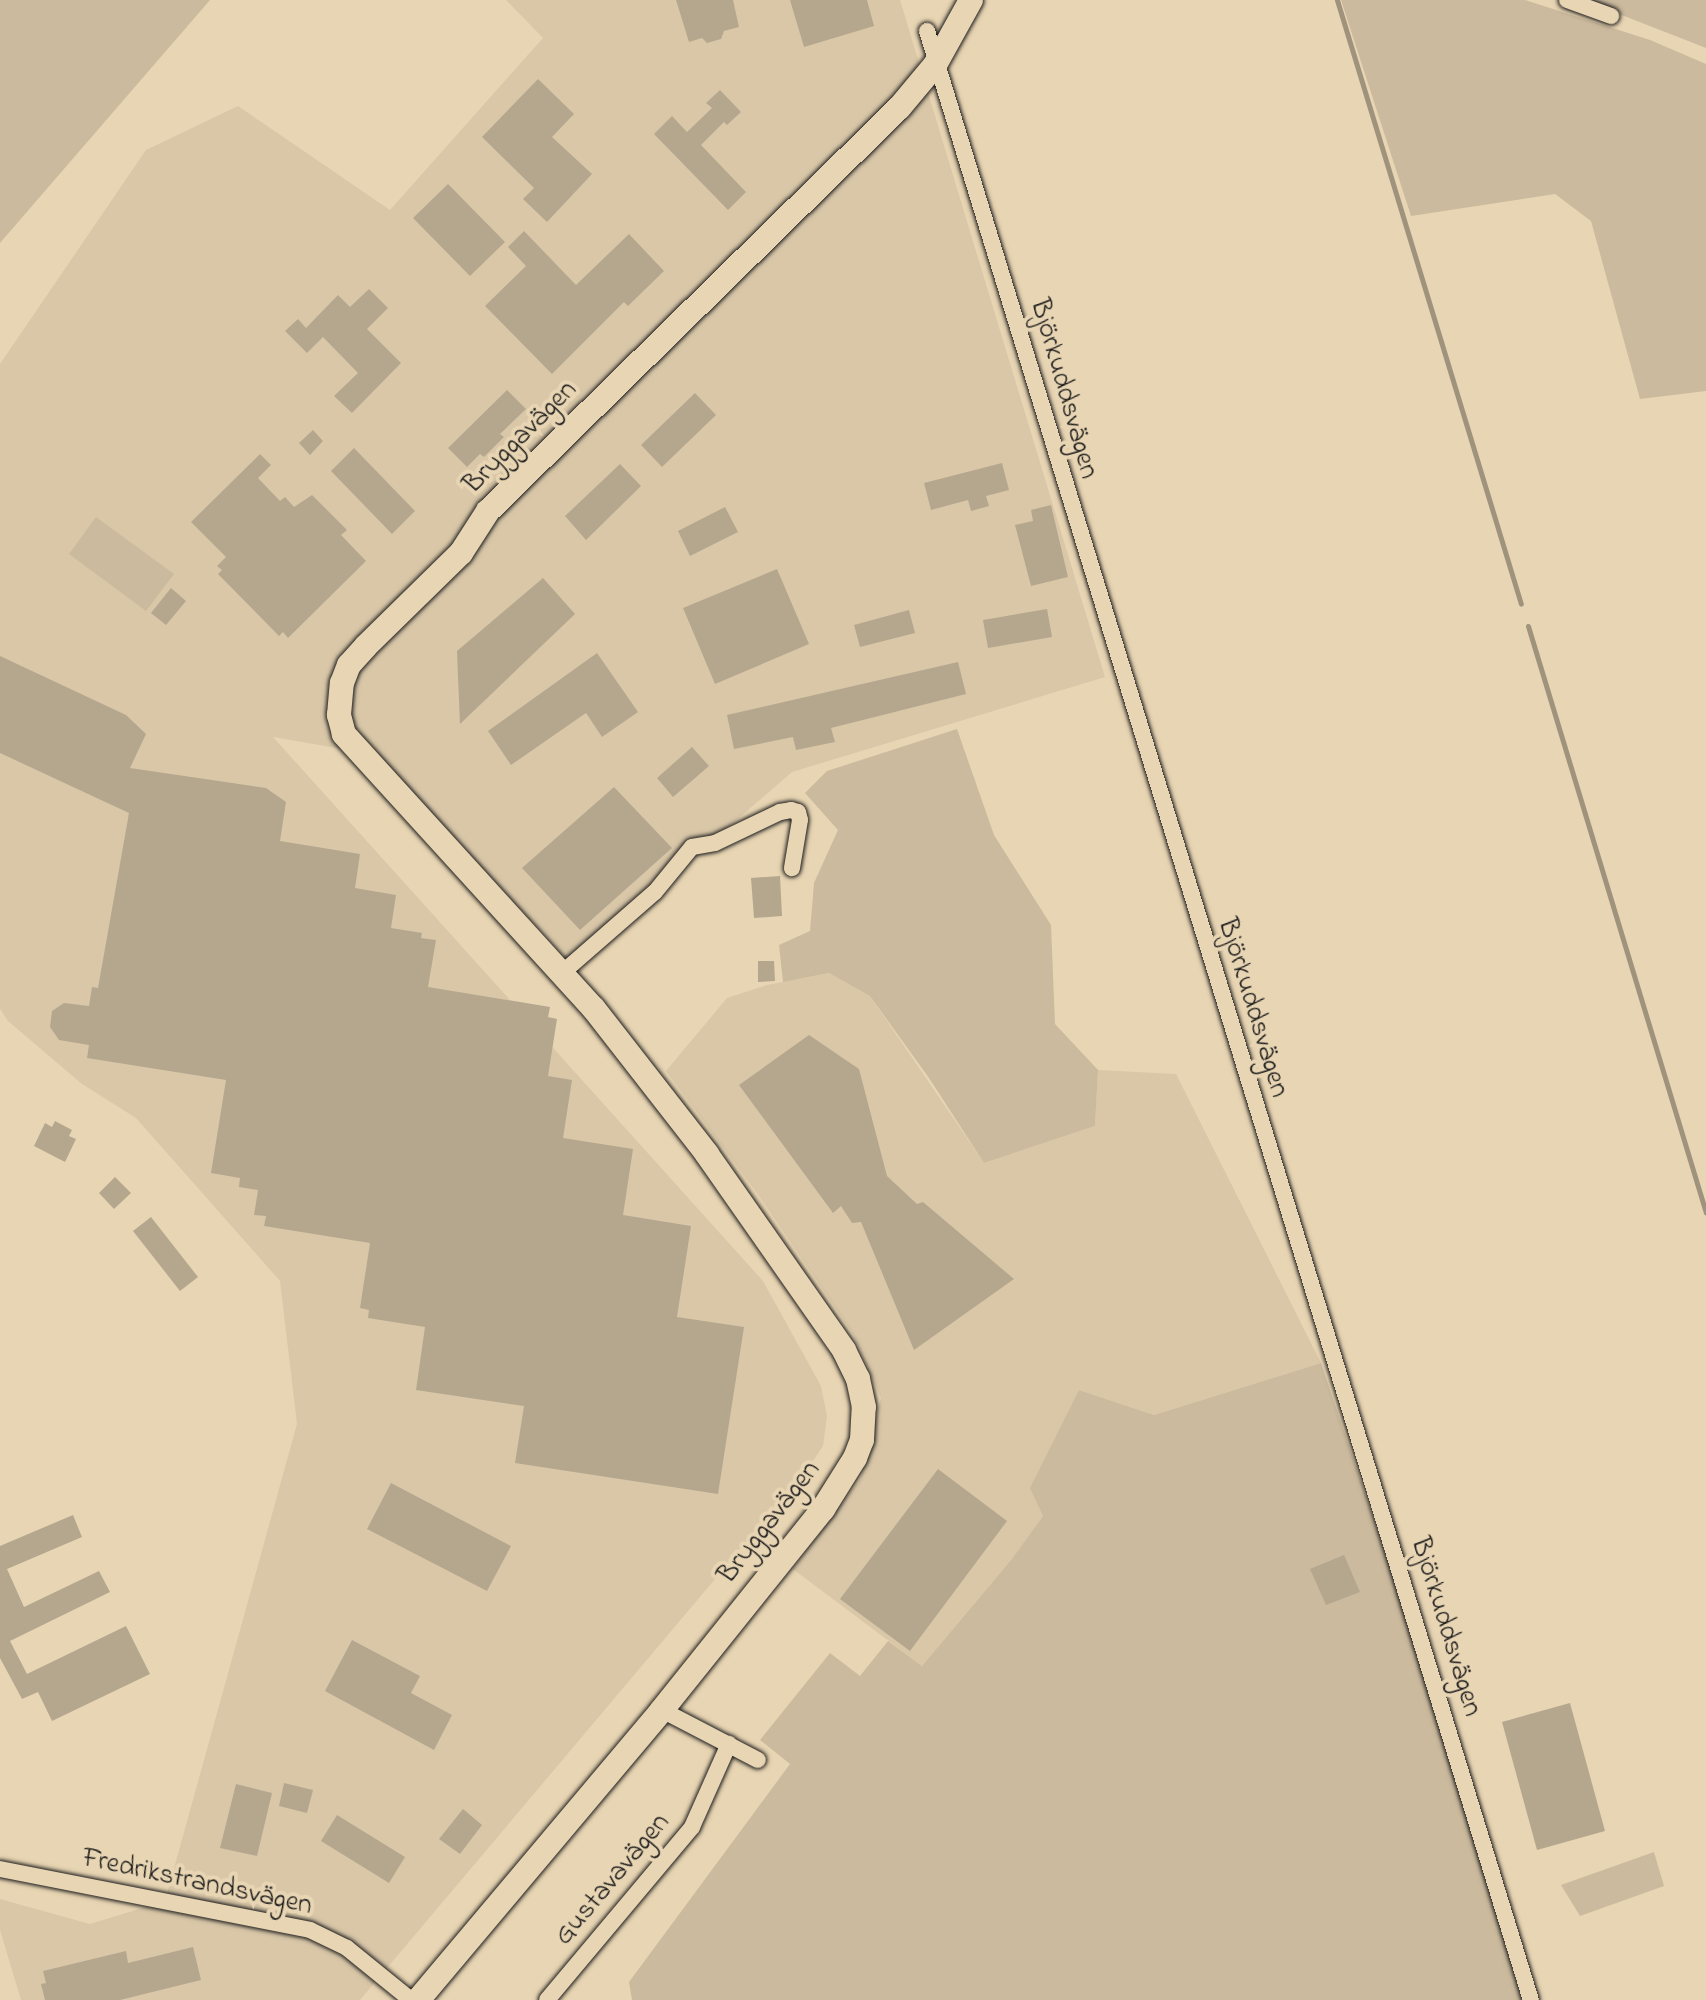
<!DOCTYPE html>
<meta charset="utf-8">
<style>
body{margin:0}
#map{position:relative;width:1706px;height:2000px;overflow:hidden;background:#e8d5b3;font-family:"Indie Flower",sans-serif}
div>[style]{position:absolute}
.built>*{inset:0;background:#d9c7a8}
.green>*{inset:0;background:#cbba9d}
.stream>*{height:5px;margin:-2.5px;padding:0 2.5px;transform-origin:2.5px;border-radius:2.5px;background:#a0937e}
.building>*{inset:0;background:#b5a78e}
.roads{filter:drop-shadow(0 0 2px #1c1c1c) drop-shadow(0 0 2px #1c1c1c)}
.minor>*{height:16px;margin:-8px;padding:0 8px;transform-origin:8px;border-radius:8px;background:#e8d5b3}
.secondary>*{height:24px;margin:-12px;padding:0 12px;transform-origin:12px;border-radius:12px;background:#e8d5b3}
span{translate:-50% -50%;white-space:nowrap;text-align:center;line-height:1.15;-webkit-text-stroke:8px #e8d5b3;paint-order:stroke}
.street-label{font-size:28px;color:#1c1c1c}
</style>
<div id="map">
<div class="built">
<div style="clip-path:polygon(506px 0,900px 0,1105px 677px,792px 772px,571px 963px,377px 755px,273px 737px,763px 1281px,821px 1386px,827px 1416px,823px 1446px,807px 1470px,360px 2000px,21px 2000px,0 1930px,0 1899px,90px 1924px,165px 1901px,297px 1424px,280px 1281px,136px 1118px,82px 1084px,8px 1021px,0 1009px,0 364px,146px 150px,238px 106px,390px 210px,543px 38px)"></div>
<div style="clip-path:polygon(829px 973px,870px 996px,984px 1163px,1095px 1126px,1098px 1070px,1176px 1074px,1321px 1363px,1154px 1415px,1079px 1390px,1043px 1516px,1011px 1560px,922px 1666px,793px 1569px,861px 1478px,881px 1398px,853px 1334px,760px 1197px,666px 1071px,727px 998px,767px 985px)"></div>
</div>
<div class="green">
<div style="clip-path:polygon(0 0,210px 0,0 243px)"></div>
<div style="clip-path:polygon(1341px 0,1525px 0,1650px 40px,1706px 64px,1706px 391px,1640px 399px,1591px 221px,1555px 194px,1411px 216px)"></div>
<div style="clip-path:polygon(1574px 0,1706px 0,1706px 48px,1614px 12px)"></div>
<div style="clip-path:polygon(96px 517px,174px 574px,146px 611px,69px 554px)"></div>
<div style="clip-path:polygon(957px 729px,994px 835px,1051px 925px,1055px 1024px,1098px 1070px,1095px 1126px,984px 1163px,929px 1078px,870px 996px,829px 973px,783px 982px,779px 945px,810px 931px,814px 883px,838px 830px,805px 793px,827px 771px)"></div>
<div style="clip-path:polygon(1321px 1363px,1423px 1666px,1522px 2000px,632px 2000px,629px 1982px,790px 1764px,760px 1740px,830px 1653px,860px 1676px,888px 1641px,922px 1666px,1011px 1560px,1043px 1516px,1030px 1488px,1079px 1390px,1154px 1415px)"></div>
<div style="clip-path:polygon(1654px 1852px,1664px 1886px,1580px 1916px,1561px 1885px)"></div>
</div>
<div class="stream">
<div style="left:1337px;top:0;width:631px;rotate:73.06deg"></div>
<div style="left:1528px;top:626px;width:613px;rotate:73.13deg"></div>
</div>
<div class="building">
<div style="clip-path:polygon(676px 0,733px 0,739px 27px,724px 31px,721px 39px,707px 43px,702px 38px,689px 42px)"></div>
<div style="clip-path:polygon(790px 0,867px 0,874px 26px,804px 47px)"></div>
<div style="clip-path:polygon(538px 79px,574px 114px,552px 137px,592px 174px,547px 222px,523px 199px,534px 188px,482px 137px)"></div>
<div style="clip-path:polygon(720px 90px,741px 112px,727px 125px,724px 122px,701px 145px,746px 192px,728px 210px,654px 134px,672px 116px,687px 132px,712px 108px,706px 103px)"></div>
<div style="clip-path:polygon(448px 184px,505px 242px,470px 276px,413px 218px)"></div>
<div style="clip-path:polygon(524px 231px,576px 285px,629px 234px,664px 271px,628px 306px,624px 302px,552px 374px,485px 306px,526px 266px,508px 247px)"></div>
<div style="clip-path:polygon(369px 289px,388px 308px,367px 329px,401px 363px,352px 413px,334px 396px,358px 373px,323px 337px,307px 353px,285px 331px,298px 319px,306px 328px,338px 295px,350px 307px)"></div>
<div style="clip-path:polygon(507px 390px,526px 409px,500px 434px,504px 437px,484px 457px,480px 454px,467px 467px,448px 448px)"></div>
<div style="clip-path:polygon(695px 393px,716px 415px,662px 467px,641px 445px)"></div>
<div style="clip-path:polygon(313px 430px,323px 441px,310px 455px,299px 443px)"></div>
<div style="clip-path:polygon(354px 448px,415px 511px,392px 534px,331px 471px)"></div>
<div style="clip-path:polygon(260px 454px,271px 465px,258px 478px,280px 501px,285px 497px,294px 507px,312px 495px,347px 530px,341px 535px,366px 561px,288px 638px,283px 632px,279px 636px,218px 574px,222px 570px,217px 566px,226px 557px,191px 522px)"></div>
<div style="clip-path:polygon(1002px 463px,1009px 490px,986px 496px,989px 506px,971px 511px,968px 500px,931px 510px,924px 483px)"></div>
<div style="clip-path:polygon(620px 464px,641px 486px,586px 540px,565px 516px)"></div>
<div style="clip-path:polygon(1051px 505px,1068px 577px,1031px 586px,1015px 525px,1033px 521px,1031px 510px)"></div>
<div style="clip-path:polygon(725px 507px,738px 532px,690px 556px,678px 531px)"></div>
<div style="clip-path:polygon(777px 569px,809px 644px,715px 684px,683px 608px)"></div>
<div style="clip-path:polygon(543px 578px,575px 614px,460px 724px,457px 651px)"></div>
<div style="clip-path:polygon(171px 588px,186px 601px,166px 625px,151px 613px)"></div>
<div style="clip-path:polygon(1047px 609px,1052px 637px,988px 648px,983px 620px)"></div>
<div style="clip-path:polygon(909px 610px,915px 633px,860px 647px,854px 625px)"></div>
<div style="clip-path:polygon(597px 653px,638px 712px,602px 737px,586px 713px,511px 765px,488px 731px)"></div>
<div style="clip-path:polygon(0 656px,126px 715px,146px 734px,130px 768px,266px 788px,286px 802px,280px 841px,360px 854px,355px 888px,396px 895px,391px 928px,422px 933px,421px 938px,436px 940px,428px 987px,550px 1007px,548px 1017px,557px 1019px,548px 1076px,572px 1080px,563px 1138px,633px 1149px,623px 1215px,691px 1226px,677px 1317px,744px 1327px,718px 1494px,515px 1463px,524px 1406px,416px 1390px,425px 1327px,368px 1318px,369px 1310px,360px 1308px,370px 1243px,264px 1226px,266px 1216px,254px 1215px,258px 1190px,239px 1187px,240px 1178px,211px 1173px,226px 1080px,87px 1058px,89px 1045px,59px 1040px,50px 1027px,52px 1011px,64px 1003px,89px 1006px,92px 987px,98px 988px,129px 813px,0 753px)"></div>
<div style="clip-path:polygon(958px 662px,966px 694px,831px 728px,835px 742px,796px 750px,793px 737px,734px 749px,727px 715px)"></div>
<div style="clip-path:polygon(692px 747px,709px 766px,673px 797px,657px 778px)"></div>
<div style="clip-path:polygon(614px 787px,672px 848px,580px 930px,522px 868px)"></div>
<div style="clip-path:polygon(780px 876px,782px 916px,754px 918px,751px 878px)"></div>
<div style="clip-path:polygon(758px 961px,774px 961px,775px 981px,758px 982px)"></div>
<div style="clip-path:polygon(809px 1035px,859px 1069px,887px 1176px,917px 1204px,923px 1202px,1014px 1279px,914px 1350px,861px 1222px,852px 1223px,841px 1206px,833px 1213px,739px 1085px)"></div>
<div style="clip-path:polygon(55px 1121px,72px 1130px,69px 1136px,76px 1139px,65px 1162px,34px 1146px,45px 1123px,52px 1127px)"></div>
<div style="clip-path:polygon(115px 1177px,131px 1193px,114px 1209px,99px 1193px)"></div>
<div style="clip-path:polygon(151px 1217px,198px 1277px,180px 1291px,133px 1231px)"></div>
<div style="clip-path:polygon(938px 1469px,1007px 1521px,910px 1651px,840px 1599px)"></div>
<div style="clip-path:polygon(391px 1483px,511px 1546px,487px 1591px,367px 1529px)"></div>
<div style="clip-path:polygon(73px 1515px,82px 1537px,7px 1569px,24px 1607px,99px 1571px,110px 1592px,10px 1641px,27px 1674px,126px 1626px,150px 1674px,52px 1721px,38px 1692px,22px 1699px,0 1658px,0 1546px)"></div>
<div style="clip-path:polygon(1344px 1555px,1360px 1592px,1326px 1605px,1310px 1569px)"></div>
<div style="clip-path:polygon(352px 1640px,420px 1676px,411px 1693px,452px 1715px,434px 1750px,325px 1691px)"></div>
<div style="clip-path:polygon(1570px 1703px,1605px 1831px,1537px 1850px,1502px 1722px)"></div>
<div style="clip-path:polygon(284px 1783px,313px 1790px,307px 1813px,279px 1806px)"></div>
<div style="clip-path:polygon(236px 1784px,272px 1793px,257px 1856px,220px 1848px)"></div>
<div style="clip-path:polygon(463px 1809px,482px 1825px,460px 1854px,439px 1839px)"></div>
<div style="clip-path:polygon(337px 1815px,405px 1857px,389px 1883px,321px 1841px)"></div>
<div style="clip-path:polygon(193px 1947px,201px 1980px,120px 2000px,45px 2000px,41px 1984px,46px 1983px,43px 1971px,126px 1951px,128px 1963px)"></div>
</div>
<div class="roads">
<div class="minor">
<div style="left:1567px;top:0;width:47px;rotate:20deg"></div>
<div style="left:927px;top:31px;width:2060px;rotate:72.95deg"></div>
<div style="left:562px;top:973px;width:123px;rotate:-41.1deg"></div>
<div style="left:655px;top:892px;width:58px;rotate:-50.6deg"></div>
<div style="left:692px;top:847px;width:23px;rotate:-10deg"></div>
<div style="left:715px;top:843px;width:72px;rotate:-25.5deg"></div>
<div style="left:780px;top:812px;width:11px;rotate:-10deg"></div>
<div style="left:791px;top:810px;width:7px;rotate:16deg"></div>
<div style="left:798px;top:812px;width:8px;rotate:76deg"></div>
<div style="left:800px;top:820px;width:49px;rotate:99.5deg"></div>
<div style="left:662px;top:1710px;width:108px;rotate:27.5deg"></div>
<div style="left:0;top:1869px;width:316px;rotate:11.1deg"></div>
<div style="left:310px;top:1930px;width:41px;rotate:25.9deg"></div>
<div style="left:347px;top:1948px;width:82px;rotate:39.1deg"></div>
<div style="left:547px;top:2000px;width:226px;rotate:-50deg"></div>
<div style="left:692px;top:1827px;width:91px;rotate:-66deg"></div>
</div>
<div class="secondary">
<div style="left:418px;top:2000px;width:379px;rotate:-49.9deg"></div>
<div style="left:662px;top:1710px;width:258px;rotate:-51.3deg"></div>
<div style="left:823px;top:1509px;width:60px;rotate:-57.9deg"></div>
<div style="left:855px;top:1458px;width:19px;rotate:-69deg"></div>
<div style="left:862px;top:1440px;width:33px;rotate:-87deg"></div>
<div style="left:864px;top:1407px;width:29px;rotate:-102deg"></div>
<div style="left:858px;top:1379px;width:32px;rotate:-116deg"></div>
<div style="left:844px;top:1350px;width:239px;rotate:-125deg"></div>
<div style="left:707px;top:1154px;width:184px;rotate:-127.9deg"></div>
<div style="left:594px;top:1009px;width:372px;rotate:-132.3deg"></div>
<div style="left:344px;top:734px;width:20px;rotate:-105deg"></div>
<div style="left:339px;top:715px;width:32px;rotate:-85deg"></div>
<div style="left:342px;top:683px;width:19px;rotate:-69deg"></div>
<div style="left:349px;top:665px;width:25px;rotate:-48deg"></div>
<div style="left:366px;top:646px;width:133px;rotate:-44.4deg"></div>
<div style="left:461px;top:553px;width:50px;rotate:-57.3deg"></div>
<div style="left:488px;top:511px;width:576px;rotate:-44.44deg"></div>
<div style="left:899px;top:108px;width:56px;rotate:-50.1deg"></div>
<div style="left:935px;top:65px;width:74px;rotate:-61deg"></div>
</div>
</div>
<div class="street-label">
<span style="left:1063px;top:389px;rotate:74deg">Björkuddsvägen</span>
<span style="left:521px;top:438px;rotate:-45deg">Bryggavägen</span>
<span style="left:1252px;top:1008px;rotate:73deg">Björkuddsvägen</span>
<span style="left:770px;top:1523px;rotate:-52deg">Bryggavägen</span>
<span style="left:1445px;top:1627px;rotate:73deg">Björkuddsvägen</span>
<span style="left:613px;top:1880px;rotate:-50deg">Gustavavägen</span>
<span style="left:197px;top:1883px;rotate:12deg">Fredrikstrandsvägen</span>
</div>
</div>
